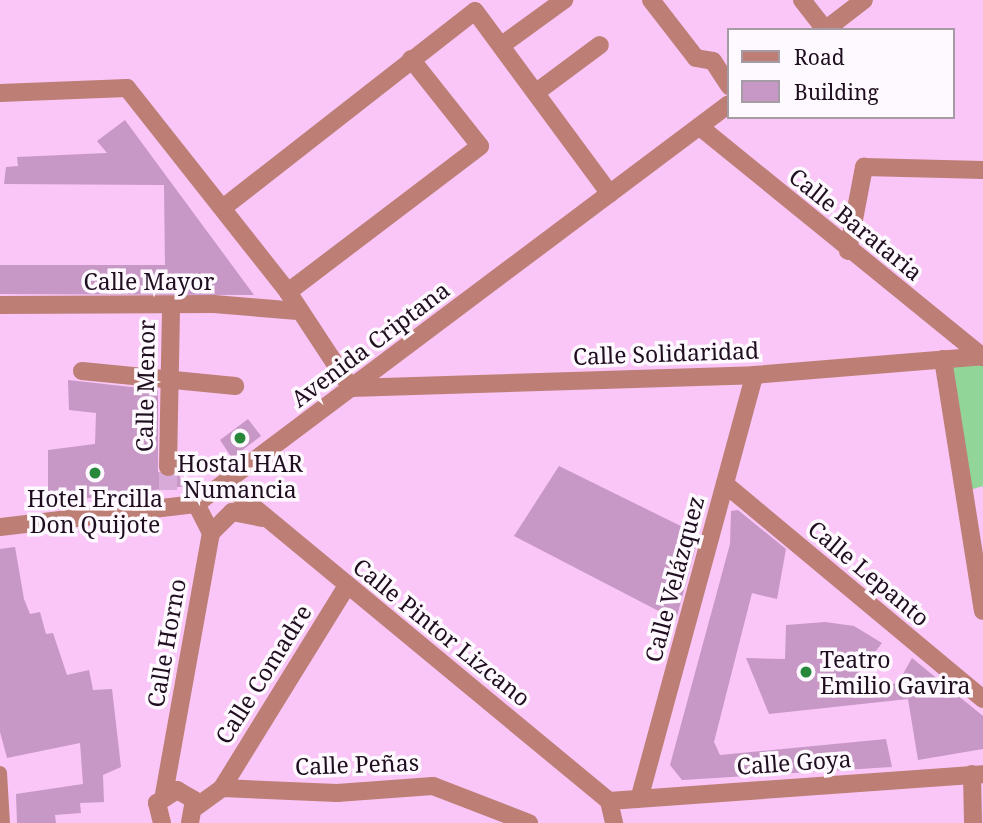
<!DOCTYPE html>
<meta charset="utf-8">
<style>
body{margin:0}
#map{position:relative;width:983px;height:823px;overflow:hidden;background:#f9c6f7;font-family:"Noto Serif",serif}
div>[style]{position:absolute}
.green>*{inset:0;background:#91d698}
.building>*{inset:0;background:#c797c6}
.minor-tunnel>*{height:18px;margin-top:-9px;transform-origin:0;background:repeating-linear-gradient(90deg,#d8aad7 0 18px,transparent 0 27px)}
.pedestrian>*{height:14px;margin:-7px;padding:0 7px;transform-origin:7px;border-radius:7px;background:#bd7e76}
.minor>*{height:18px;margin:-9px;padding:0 9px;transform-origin:9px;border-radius:9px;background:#bd7e76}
.dots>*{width:19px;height:19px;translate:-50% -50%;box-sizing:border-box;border:4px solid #fef9fe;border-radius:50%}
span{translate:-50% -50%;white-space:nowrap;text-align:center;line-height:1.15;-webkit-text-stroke:7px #fef9fe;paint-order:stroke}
.street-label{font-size:23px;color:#1f0e1f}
.poi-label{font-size:23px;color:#1f0e1f}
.left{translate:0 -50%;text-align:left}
.legend{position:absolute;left:727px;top:28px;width:228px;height:91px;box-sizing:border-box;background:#fef9fe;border:2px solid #a59ba5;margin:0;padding:9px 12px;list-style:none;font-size:21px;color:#1f0e1f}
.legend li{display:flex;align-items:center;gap:14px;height:35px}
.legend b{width:35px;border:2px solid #a59ba5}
</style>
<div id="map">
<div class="green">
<div style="clip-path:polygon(983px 357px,983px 486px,963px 492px,943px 359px)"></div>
</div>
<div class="building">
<div style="clip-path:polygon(125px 120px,164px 173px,254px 295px,0 294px,0 265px,165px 265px,164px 185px,4px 184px,6px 167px,18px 166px,17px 157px,107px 153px,97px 141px)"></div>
<div style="clip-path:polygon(68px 380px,158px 390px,158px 472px,167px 478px,177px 473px,187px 486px,48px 503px,48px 450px,95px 444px,96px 413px,69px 410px)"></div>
<div style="clip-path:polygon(248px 419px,261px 436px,232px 458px,220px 440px)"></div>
<div style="clip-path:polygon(559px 466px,699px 535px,676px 620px,514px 536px)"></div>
<div style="clip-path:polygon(738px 510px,786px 549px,777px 599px,752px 593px,714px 742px,720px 755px,886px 739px,892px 767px,682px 780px,670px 765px,730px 544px,731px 511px)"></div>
<div style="clip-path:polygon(15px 547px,24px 599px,30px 614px,40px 612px,46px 634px,53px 633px,67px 675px,89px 670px,93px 690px,112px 689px,121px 767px,103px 775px,104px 802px,80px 803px,81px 813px,55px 815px,56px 823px,17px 823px,16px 794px,83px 784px,80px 743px,7px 758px,0 732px,0 549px)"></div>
<div style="clip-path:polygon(825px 622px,854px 626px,882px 643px,846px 690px,898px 683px,912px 658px,983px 716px,983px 749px,918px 760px,908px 699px,769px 714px,746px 658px,785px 659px,786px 625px)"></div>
</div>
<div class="minor-tunnel">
<div style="left:168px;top:490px;width:23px;rotate:-90deg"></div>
</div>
<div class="pedestrian">
<div style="left:0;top:773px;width:50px;rotate:86.6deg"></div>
</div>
<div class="minor">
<div style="left:651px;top:0;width:73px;rotate:52.2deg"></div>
<div style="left:696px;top:58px;width:17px;rotate:10deg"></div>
<div style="left:713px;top:61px;width:30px;rotate:57deg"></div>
<div style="left:802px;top:0;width:37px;rotate:52deg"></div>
<div style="left:825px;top:30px;width:49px;rotate:-37.6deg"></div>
<div style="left:502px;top:45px;width:77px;rotate:-36deg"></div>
<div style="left:538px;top:91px;width:77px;rotate:-36.6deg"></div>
<div style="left:0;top:93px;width:127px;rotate:-2.3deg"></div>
<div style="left:127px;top:88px;width:260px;rotate:51.7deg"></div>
<div style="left:288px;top:292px;width:115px;rotate:56.7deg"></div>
<div style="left:351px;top:388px;width:403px;rotate:-1.8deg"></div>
<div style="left:754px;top:375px;width:230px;rotate:-4.7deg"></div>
<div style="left:700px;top:127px;width:365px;rotate:39.1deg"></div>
<div style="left:224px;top:207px;width:318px;rotate:-38deg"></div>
<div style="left:475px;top:11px;width:227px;rotate:53.6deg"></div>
<div style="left:848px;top:251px;width:86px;rotate:-79.2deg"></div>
<div style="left:864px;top:167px;width:119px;rotate:1.4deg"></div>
<div style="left:288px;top:292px;width:241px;rotate:-37.2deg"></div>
<div style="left:480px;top:146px;width:111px;rotate:-128.4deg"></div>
<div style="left:0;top:305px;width:214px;rotate:-0.3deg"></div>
<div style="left:214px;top:304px;width:84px;rotate:4.8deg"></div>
<div style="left:943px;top:359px;width:255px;rotate:81deg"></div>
<div style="left:82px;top:371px;width:154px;rotate:5.6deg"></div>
<div style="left:168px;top:467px;width:161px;rotate:-88.9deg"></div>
<div style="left:725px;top:484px;width:336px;rotate:39.8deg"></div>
<div style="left:227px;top:485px;width:496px;rotate:39.6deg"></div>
<div style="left:609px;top:801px;width:23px;rotate:77deg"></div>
<div style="left:0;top:527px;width:197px;rotate:-6.7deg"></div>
<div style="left:196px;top:504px;width:666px;rotate:-36.89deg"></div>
<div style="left:211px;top:533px;width:30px;rotate:-45deg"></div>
<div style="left:232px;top:512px;width:32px;rotate:11deg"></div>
<div style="left:972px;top:774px;width:49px;rotate:88.8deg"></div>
<div style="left:222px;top:788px;width:115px;rotate:2.5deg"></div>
<div style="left:337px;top:793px;width:96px;rotate:-4.2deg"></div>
<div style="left:433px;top:786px;width:103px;rotate:21.1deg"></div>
<div style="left:164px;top:794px;width:265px;rotate:-79.8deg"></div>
<div style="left:211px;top:533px;width:33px;rotate:-117deg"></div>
<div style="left:640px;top:796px;width:436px;rotate:-74.8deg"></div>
<div style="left:609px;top:801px;width:375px;rotate:-4.1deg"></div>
<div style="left:196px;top:807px;width:32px;rotate:-36deg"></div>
<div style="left:222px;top:788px;width:238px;rotate:-58.3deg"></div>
<div style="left:162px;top:823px;width:21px;rotate:-104deg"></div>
<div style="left:157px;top:803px;width:24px;rotate:-33deg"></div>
<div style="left:177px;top:790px;width:20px;rotate:30deg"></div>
<div style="left:194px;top:800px;width:23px;rotate:100deg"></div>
</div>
<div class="dots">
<div style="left:240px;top:438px;background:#27883c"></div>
<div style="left:95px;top:473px;background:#27883c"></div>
<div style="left:806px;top:672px;background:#27883c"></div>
</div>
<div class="street-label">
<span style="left:856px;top:224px;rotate:39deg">Calle Barataria</span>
<span style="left:149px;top:281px">Calle Mayor</span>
<span style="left:370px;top:344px;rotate:-37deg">Avenida Criptana</span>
<span style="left:666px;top:353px;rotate:-2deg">Calle Solidaridad</span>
<span style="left:145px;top:386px;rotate:-89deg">Calle Menor</span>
<span style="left:869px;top:573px;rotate:40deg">Calle Lepanto</span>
<span style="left:674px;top:579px;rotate:-75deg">Calle Velázquez</span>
<span style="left:442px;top:632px;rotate:39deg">Calle Pintor Lizcano</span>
<span style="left:166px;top:643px;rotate:-80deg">Calle Horno</span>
<span style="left:263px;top:674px;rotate:-58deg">Calle Comadre</span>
<span style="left:794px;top:762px;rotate:-4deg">Calle Goya</span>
<span style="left:357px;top:764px;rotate:-2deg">Calle Peñas</span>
</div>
<div class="poi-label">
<span style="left:240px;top:476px">Hostal HAR<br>Numancia</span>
<span style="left:95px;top:511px">Hotel Ercilla<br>Don Quijote</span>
<span class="left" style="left:820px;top:672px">Teatro<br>Emilio Gavira</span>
</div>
<ul class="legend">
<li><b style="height:9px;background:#bd7e76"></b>Road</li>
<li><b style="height:19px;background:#c797c6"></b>Building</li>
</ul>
</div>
